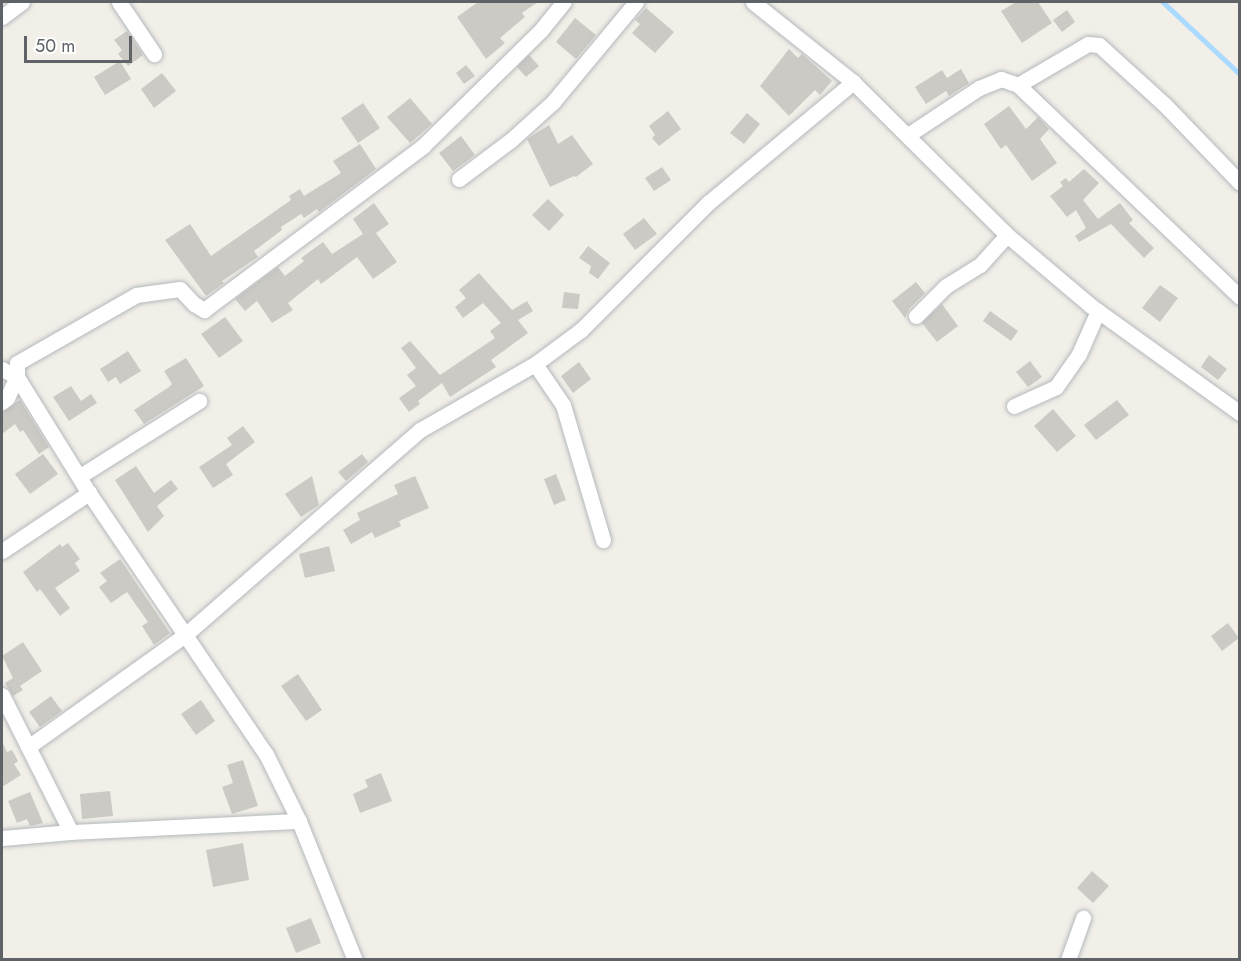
<!DOCTYPE html>
<style>
body{margin:0}
#map{position:relative;width:1241px;height:961px;overflow:hidden;background:#f1efe8;font-family:Jost,sans-serif}
div>[style]{position:absolute}
.stream>*{height:4.5px;margin:-2.25px;padding:0 2.25px;transform-origin:2.25px;border-radius:2.25px;background:#aadaff}
.building>*{inset:0;background:#cccac5}
.roads{filter:drop-shadow(0 0 2px #b5b8bc) drop-shadow(0 0 2px #b5b8bc)}
.minor>*{height:15px;margin:-7.5px;padding:0 7.5px;transform-origin:7.5px;border-radius:7.5px;background:#fff}
span{translate:-50% -50%;white-space:nowrap;text-align:center;line-height:1.15;-webkit-text-stroke:5px #fff;paint-order:stroke}
.frame{position:absolute;inset:0;border:3px solid #5f6368;pointer-events:none}
.scale{position:absolute;left:24px;top:36px;width:108px;height:27px;box-sizing:border-box;border:3px solid #5f6368;border-top:0;padding-left:8px;font-size:18px;line-height:21px;white-space:nowrap;color:#5f6368;-webkit-text-stroke:4px #fff;paint-order:stroke}
</style>
<div id="map">
<div class="stream">
<div style="left:1163px;top:2px;width:105px;rotate:43.1deg"></div>
</div>
<div class="building">
<div style="clip-path:polygon(478px 2px,538px 2px,522px 13px,525px 17px,500px 38px,505px 43px,486px 59px,457px 17px)"></div>
<div style="clip-path:polygon(1016px 2px,1038px 2px,1052px 23px,1022px 43px,1001px 11px)"></div>
<div style="clip-path:polygon(646px 8px,674px 32px,655px 53px,632px 33px,640px 24px,635px 20px)"></div>
<div style="clip-path:polygon(1067px 10px,1075px 22px,1062px 32px,1053px 20px)"></div>
<div style="clip-path:polygon(575px 18px,596px 35px,576px 59px,556px 42px)"></div>
<div style="clip-path:polygon(127px 31px,143px 55px,128px 66px,118px 54px,122px 50px,114px 40px)"></div>
<div style="clip-path:polygon(789px 49px,798px 58px,802px 54px,832px 81px,820px 95px,815px 90px,789px 116px,760px 86px)"></div>
<div style="clip-path:polygon(529px 55px,539px 66px,526px 77px,517px 67px)"></div>
<div style="clip-path:polygon(120px 61px,131px 79px,105px 95px,94px 77px)"></div>
<div style="clip-path:polygon(466px 65px,475px 76px,464px 84px,456px 73px)"></div>
<div style="clip-path:polygon(961px 69px,969px 83px,949px 96px,946px 91px,926px 104px,915px 87px,942px 70px,947px 78px)"></div>
<div style="clip-path:polygon(162px 73px,176px 91px,154px 108px,141px 89px)"></div>
<div style="clip-path:polygon(410px 98px,432px 124px,410px 143px,387px 117px)"></div>
<div style="clip-path:polygon(363px 103px,380px 128px,358px 143px,341px 118px)"></div>
<div style="clip-path:polygon(1009px 106px,1026px 129px,1038px 117px,1049px 129px,1040px 139px,1057px 163px,1032px 181px,1006px 145px,1001px 149px,984px 124px)"></div>
<div style="clip-path:polygon(668px 111px,681px 129px,659px 146px,652px 138px,655px 135px,649px 126px)"></div>
<div style="clip-path:polygon(747px 113px,760px 124px,744px 144px,730px 133px)"></div>
<div style="clip-path:polygon(549px 125px,558px 144px,572px 135px,593px 164px,576px 177px,574px 176px,550px 187px,527px 139px)"></div>
<div style="clip-path:polygon(461px 136px,475px 155px,453px 171px,439px 153px)"></div>
<div style="clip-path:polygon(360px 144px,376px 169px,319px 212px,317px 209px,304px 218px,301px 214px,281px 227px,282px 230px,254px 251px,258px 257px,222px 281px,224px 283px,206px 296px,165px 240px,190px 224px,211px 256px,291px 200px,289px 196px,300px 189px,304px 196px,341px 173px,333px 161px)"></div>
<div style="clip-path:polygon(662px 167px,671px 180px,654px 191px,645px 178px)"></div>
<div style="clip-path:polygon(1084px 169px,1099px 183px,1083px 200px,1098px 219px,1120px 203px,1133px 220px,1129px 223px,1154px 248px,1144px 258px,1111px 224px,1079px 242px,1075px 236px,1086px 228px,1076px 210px,1067px 217px,1050px 196px,1063px 186px,1060px 182px,1066px 178px,1069px 182px)"></div>
<div style="clip-path:polygon(548px 199px,564px 215px,549px 231px,532px 215px)"></div>
<div style="clip-path:polygon(374px 203px,389px 224px,376px 233px,397px 262px,373px 279px,357px 257px,321px 284px,318px 279px,288px 303px,293px 310px,272px 323px,257px 301px,245px 311px,235px 299px,278px 267px,285px 276px,304px 261px,301px 258px,323px 242px,332px 254px,363px 234px,353px 219px)"></div>
<div style="clip-path:polygon(644px 218px,657px 234px,635px 250px,623px 234px)"></div>
<div style="clip-path:polygon(588px 246px,610px 263px,598px 279px,589px 273px,591px 266px,579px 258px)"></div>
<div style="clip-path:polygon(479px 273px,512px 310px,527px 301px,533px 311px,518px 320px,528px 333px,491px 360px,496px 367px,450px 397px,442px 383px,418px 401px,420px 404px,409px 412px,399px 398px,416px 386px,407px 375px,416px 368px,401px 348px,410px 341px,440px 375px,495px 338px,490px 331px,501px 323px,483px 303px,463px 318px,455px 307px,466px 298px,459px 290px)"></div>
<div style="clip-path:polygon(916px 282px,925px 293px,909px 309px,905px 318px,892px 301px)"></div>
<div style="clip-path:polygon(1160px 285px,1178px 298px,1160px 322px,1142px 308px)"></div>
<div style="clip-path:polygon(564px 292px,580px 294px,578px 309px,562px 308px)"></div>
<div style="clip-path:polygon(942px 304px,958px 326px,937px 342px,922px 323px)"></div>
<div style="clip-path:polygon(990px 311px,1018px 331px,1011px 341px,983px 321px)"></div>
<div style="clip-path:polygon(225px 317px,243px 341px,219px 358px,201px 334px)"></div>
<div style="clip-path:polygon(128px 351px,141px 371px,120px 384px,116px 377px,108px 382px,100px 369px)"></div>
<div style="clip-path:polygon(1209px 355px,1227px 369px,1218px 380px,1201px 367px)"></div>
<div style="clip-path:polygon(186px 358px,204px 386px,144px 424px,134px 410px,169px 387px,172px 384px,164px 371px)"></div>
<div style="clip-path:polygon(1030px 361px,1042px 377px,1028px 387px,1016px 372px)"></div>
<div style="clip-path:polygon(579px 362px,591px 379px,573px 393px,561px 376px)"></div>
<div style="clip-path:polygon(71px 386px,81px 401px,91px 394px,97px 403px,69px 421px,53px 397px)"></div>
<div style="clip-path:polygon(20px 400px,49px 447px,39px 454px,23px 430px,20px 432px,15px 424px,2px 434px,2px 412px)"></div>
<div style="clip-path:polygon(1117px 400px,1129px 415px,1096px 440px,1084px 425px)"></div>
<div style="clip-path:polygon(1053px 409px,1076px 436px,1057px 452px,1034px 426px)"></div>
<div style="clip-path:polygon(243px 426px,255px 442px,226px 464px,233px 475px,213px 488px,199px 467px,232px 445px,227px 438px)"></div>
<div style="clip-path:polygon(43px 454px,58px 474px,30px 494px,15px 474px)"></div>
<div style="clip-path:polygon(362px 454px,368px 462px,346px 481px,338px 472px)"></div>
<div style="clip-path:polygon(136px 466px,154px 493px,171px 480px,178px 489px,157px 506px,164px 516px,148px 532px,115px 480px)"></div>
<div style="clip-path:polygon(556px 474px,566px 500px,554px 505px,544px 479px)"></div>
<div style="clip-path:polygon(312px 476px,319px 505px,301px 517px,285px 494px)"></div>
<div style="clip-path:polygon(415px 476px,429px 508px,399px 521px,401px 526px,375px 538px,372px 532px,351px 544px,343px 530px,360px 520px,357px 513px,398px 494px,394px 485px)"></div>
<div style="clip-path:polygon(68px 543px,80px 559px,75px 563px,80px 571px,55px 588px,70px 608px,60px 616px,40px 589px,37px 592px,23px 572px,60px 544px,62px 547px)"></div>
<div style="clip-path:polygon(329px 546px,335px 571px,305px 578px,299px 554px)"></div>
<div style="clip-path:polygon(120px 559px,170px 633px,154px 645px,142px 626px,148px 622px,127px 592px,111px 603px,99px 587px,107px 581px,100px 573px)"></div>
<div style="clip-path:polygon(1228px 623px,1239px 638px,1222px 651px,1211px 636px)"></div>
<div style="clip-path:polygon(23px 642px,42px 671px,20px 686px,23px 690px,13px 696px,5px 683px,13px 678px,2px 656px)"></div>
<div style="clip-path:polygon(298px 674px,322px 710px,306px 721px,281px 686px)"></div>
<div style="clip-path:polygon(51px 696px,62px 711px,40px 727px,29px 712px)"></div>
<div style="clip-path:polygon(201px 700px,215px 721px,196px 735px,181px 714px)"></div>
<div style="clip-path:polygon(2px 742px,7px 752px,12px 750px,18px 761px,14px 764px,21px 775px,2px 787px)"></div>
<div style="clip-path:polygon(243px 760px,258px 806px,232px 814px,222px 787px,233px 783px,227px 765px)"></div>
<div style="clip-path:polygon(381px 773px,392px 801px,360px 813px,353px 794px,368px 787px,365px 780px)"></div>
<div style="clip-path:polygon(110px 791px,113px 816px,82px 819px,80px 794px)"></div>
<div style="clip-path:polygon(30px 792px,43px 823px,30px 826px,27px 819px,17px 823px,8px 801px)"></div>
<div style="clip-path:polygon(243px 843px,249px 880px,213px 887px,206px 850px)"></div>
<div style="clip-path:polygon(1092px 871px,1109px 886px,1093px 903px,1077px 888px)"></div>
<div style="clip-path:polygon(311px 918px,321px 943px,296px 953px,286px 928px)"></div>
</div>
<div class="roads">
<div class="minor">
<div style="left:119px;top:2px;width:63px;rotate:56.1deg"></div>
<div style="left:753px;top:2px;width:128px;rotate:38.7deg"></div>
<div style="left:853px;top:82px;width:217px;rotate:44.8deg"></div>
<div style="left:1007px;top:235px;width:110px;rotate:40.2deg"></div>
<div style="left:1091px;top:306px;width:183px;rotate:35.7deg"></div>
<div style="left:2px;top:17px;width:25px;rotate:-37deg"></div>
<div style="left:1018px;top:85px;width:81px;rotate:-30.4deg"></div>
<div style="left:1088px;top:44px;width:11px;rotate:5deg"></div>
<div style="left:1099px;top:45px;width:89px;rotate:42.3deg"></div>
<div style="left:1165px;top:105px;width:108px;rotate:46.1deg"></div>
<div style="left:908px;top:135px;width:85px;rotate:-33.5deg"></div>
<div style="left:979px;top:88px;width:24px;rotate:-22deg"></div>
<div style="left:1001px;top:79px;width:18px;rotate:19deg"></div>
<div style="left:1018px;top:85px;width:307px;rotate:43.7deg"></div>
<div style="left:459px;top:179px;width:65px;rotate:-36.9deg"></div>
<div style="left:511px;top:140px;width:57px;rotate:-42.1deg"></div>
<div style="left:553px;top:102px;width:130px;rotate:-50.3deg"></div>
<div style="left:916px;top:316px;width:42px;rotate:-45deg"></div>
<div style="left:946px;top:286px;width:40px;rotate:-32deg"></div>
<div style="left:980px;top:265px;width:40px;rotate:-48deg"></div>
<div style="left:535px;top:364px;width:50px;rotate:55.7deg"></div>
<div style="left:563px;top:405px;width:141px;rotate:73.5deg"></div>
<div style="left:2px;top:369px;width:17px;rotate:28deg"></div>
<div style="left:17px;top:377px;width:137px;rotate:58.2deg"></div>
<div style="left:89px;top:493px;width:315px;rotate:55.9deg"></div>
<div style="left:266px;top:754px;width:75px;rotate:63.8deg"></div>
<div style="left:299px;top:821px;width:150px;rotate:68.1deg"></div>
<div style="left:2px;top:402px;width:6px;rotate:-39deg"></div>
<div style="left:7px;top:398px;width:23px;rotate:-65deg"></div>
<div style="left:17px;top:377px;width:14px;rotate:-90deg"></div>
<div style="left:17px;top:363px;width:137px;rotate:-29.7deg"></div>
<div style="left:136px;top:295px;width:44px;rotate:-7.8deg"></div>
<div style="left:180px;top:289px;width:21px;rotate:47deg"></div>
<div style="left:194px;top:304px;width:12px;rotate:31deg"></div>
<div style="left:204px;top:310px;width:274px;rotate:-36.8deg"></div>
<div style="left:423px;top:146px;width:165px;rotate:-44.5deg"></div>
<div style="left:541px;top:30px;width:36px;rotate:-51deg"></div>
<div style="left:1014px;top:406px;width:46px;rotate:-24.3deg"></div>
<div style="left:1056px;top:387px;width:40px;rotate:-55.1deg"></div>
<div style="left:1079px;top:354px;width:47px;rotate:-66.2deg"></div>
<div style="left:80px;top:476px;width:141px;rotate:-32.2deg"></div>
<div style="left:2px;top:551px;width:105px;rotate:-33.7deg"></div>
<div style="left:2px;top:695px;width:153px;rotate:63.3deg"></div>
<div style="left:28px;top:747px;width:193px;rotate:-35.5deg"></div>
<div style="left:185px;top:635px;width:312px;rotate:-41.1deg"></div>
<div style="left:420px;top:430px;width:133px;rotate:-29.9deg"></div>
<div style="left:535px;top:364px;width:57px;rotate:-36.5deg"></div>
<div style="left:581px;top:330px;width:180px;rotate:-45deg"></div>
<div style="left:708px;top:203px;width:189px;rotate:-39.8deg"></div>
<div style="left:2px;top:838px;width:69px;rotate:-5deg"></div>
<div style="left:71px;top:832px;width:228px;rotate:-2.8deg"></div>
<div style="left:1068px;top:960px;width:45px;rotate:-70.3deg"></div>
</div>
</div>
<div class="frame"></div>
<div class="scale">50 m</div>
</div>
